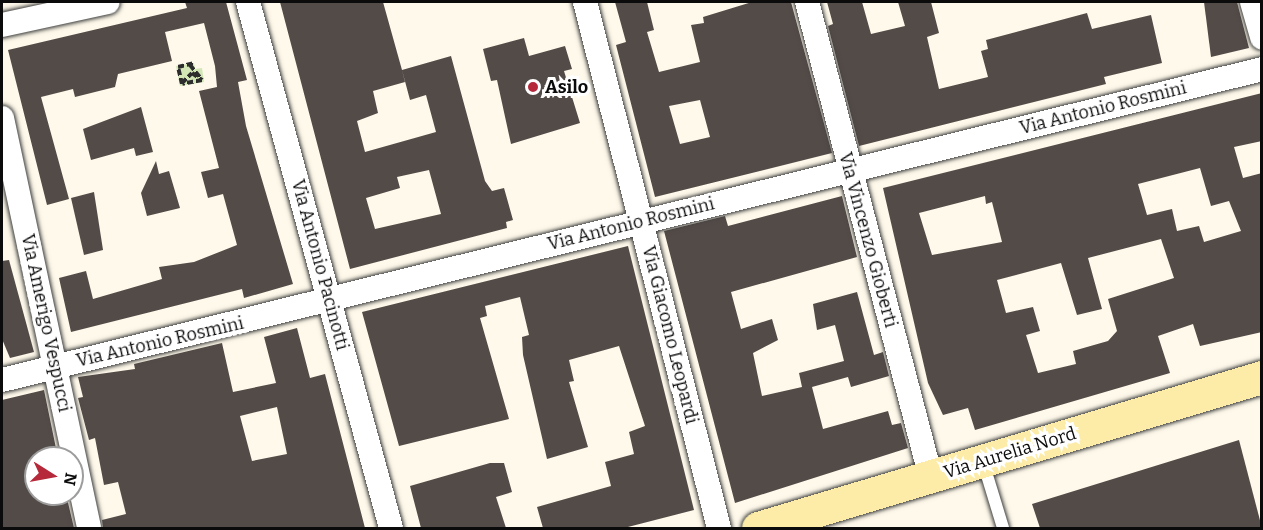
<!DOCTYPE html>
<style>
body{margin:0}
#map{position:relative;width:1263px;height:530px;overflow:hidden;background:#fef9ea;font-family:Bitter,serif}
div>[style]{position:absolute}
.green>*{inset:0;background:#d3e6b5}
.building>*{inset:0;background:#534b48}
.path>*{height:4px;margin-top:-2px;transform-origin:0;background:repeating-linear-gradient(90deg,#2d2d2d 0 6px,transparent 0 9px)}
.roads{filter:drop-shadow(0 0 2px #3e3e3e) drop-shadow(0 0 2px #3e3e3e)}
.lane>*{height:12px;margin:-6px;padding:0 6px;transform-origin:6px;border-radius:6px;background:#fff}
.street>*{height:24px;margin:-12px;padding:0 12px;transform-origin:12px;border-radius:12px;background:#fff}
.secondary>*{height:33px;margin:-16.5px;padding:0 16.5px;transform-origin:16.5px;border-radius:16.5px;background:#fceca7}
.dots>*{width:16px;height:16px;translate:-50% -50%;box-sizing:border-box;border:3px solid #fff;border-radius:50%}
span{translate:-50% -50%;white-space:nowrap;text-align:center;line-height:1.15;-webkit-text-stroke:6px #fff;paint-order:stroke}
.poi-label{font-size:18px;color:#0b0b0b;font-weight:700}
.left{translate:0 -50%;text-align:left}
.street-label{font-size:18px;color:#0b0b0b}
.frame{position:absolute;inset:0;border:3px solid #0b0b0b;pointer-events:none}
.north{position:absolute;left:24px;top:446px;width:60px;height:60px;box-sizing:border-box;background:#fff;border:2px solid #9d9d9d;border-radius:50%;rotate:101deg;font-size:16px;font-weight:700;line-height:24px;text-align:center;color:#0b0b0b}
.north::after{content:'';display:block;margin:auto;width:21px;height:27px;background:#b5293b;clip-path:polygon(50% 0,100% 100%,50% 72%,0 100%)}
</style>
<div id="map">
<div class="green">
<div style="clip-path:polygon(194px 63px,195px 69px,202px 68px,204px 82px,180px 86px,176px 66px)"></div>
</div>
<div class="building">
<div style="clip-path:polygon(185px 2px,226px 2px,247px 80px,238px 82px,246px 126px,293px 284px,244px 298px,242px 289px,71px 332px,59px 278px,86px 271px,93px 299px,162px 279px,159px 267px,194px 262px,237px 245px,223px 194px,208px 198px,201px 172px,219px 168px,199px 91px,217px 87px,215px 66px,204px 23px,165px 32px,172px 61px,118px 74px,115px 87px,75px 97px,73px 89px,41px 97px,69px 199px,47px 205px,8px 50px,187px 8px)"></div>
<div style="clip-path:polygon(evenodd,280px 2px,383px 2px,402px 70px,451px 56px,485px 181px,492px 191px,504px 188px,513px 220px,506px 222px,507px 228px,350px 269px,280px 2px,402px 70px,410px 100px,426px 95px,436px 132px,365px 152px,357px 121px,378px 113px,373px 91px,405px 82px,402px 70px,280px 2px,429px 170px,441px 214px,375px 229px,366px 198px,400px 188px,397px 177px,429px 170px)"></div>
<div style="clip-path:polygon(evenodd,615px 2px,647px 2px,654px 30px,647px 32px,659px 72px,700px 62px,691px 25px,704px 23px,703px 17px,752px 2px,791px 2px,832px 153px,655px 197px,616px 45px,626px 42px,615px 2px,700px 100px,710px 137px,680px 144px,669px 106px,700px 100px)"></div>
<div style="clip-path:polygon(827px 2px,862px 2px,871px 34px,905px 26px,898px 2px,931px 2px,939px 33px,927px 37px,939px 89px,988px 77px,981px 51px,988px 49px,986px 40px,1087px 13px,1092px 29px,1151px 15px,1162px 63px,1104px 77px,1106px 84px,859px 146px,828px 26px,833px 24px)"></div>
<div style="clip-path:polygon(1204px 2px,1237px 2px,1249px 48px,1211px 57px)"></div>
<div style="clip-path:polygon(524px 38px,529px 56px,565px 46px,572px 69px,564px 71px,580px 123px,511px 144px,497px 80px,491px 81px,483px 49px)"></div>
<div style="clip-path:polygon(evenodd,1262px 93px,1262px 141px,1234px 147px,1243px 178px,1262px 173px,1262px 332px,1200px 346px,1193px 324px,1158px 336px,1170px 373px,975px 430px,968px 408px,943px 415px,928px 383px,883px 188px,1262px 93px,1200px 168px,1211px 206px,1229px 201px,1241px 231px,1204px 242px,1199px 226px,1177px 231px,1172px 209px,1147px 215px,1138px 184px,1200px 168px,1262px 93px,985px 196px,986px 204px,992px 202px,1002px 242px,932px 255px,919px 213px,985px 196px,1262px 93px,1161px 239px,1174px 278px,1108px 299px,1117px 331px,1108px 341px,1073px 351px,1076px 364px,1038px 373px,1026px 335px,1040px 331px,1033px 307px,1006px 313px,997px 280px,1061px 263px,1077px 315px,1102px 309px,1088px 258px,1161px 239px)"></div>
<div style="clip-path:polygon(141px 107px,153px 152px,136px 156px,134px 148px,91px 160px,83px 129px)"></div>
<div style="clip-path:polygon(156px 161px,159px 174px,169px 171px,180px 208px,147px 216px,141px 193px)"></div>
<div style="clip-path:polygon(94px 192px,103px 250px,84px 255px,71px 198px)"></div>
<div style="clip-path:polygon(842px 196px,857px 257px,731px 292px,741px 329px,772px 319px,778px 340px,753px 353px,762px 396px,802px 387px,799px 373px,844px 361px,835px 325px,817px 330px,813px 304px,857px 292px,874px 355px,883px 352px,889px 376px,851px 387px,848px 377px,812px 387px,823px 429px,888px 411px,892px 425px,901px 423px,908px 448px,735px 503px,664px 231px,725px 216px,728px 226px)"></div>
<div style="clip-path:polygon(628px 246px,694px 510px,624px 528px,543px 528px,537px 507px,611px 486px,605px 462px,634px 454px,629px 432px,645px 426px,619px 346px,569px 360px,574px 381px,569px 382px,588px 447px,547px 459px,523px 355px,522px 337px,529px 335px,520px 297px,485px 306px,487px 316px,480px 318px,509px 419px,399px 446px,362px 312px)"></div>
<div style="clip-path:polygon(9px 260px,34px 352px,10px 358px,2px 339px,2px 261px)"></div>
<div style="clip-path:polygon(evenodd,297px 328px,310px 378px,325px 374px,365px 528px,103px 528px,102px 520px,126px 514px,118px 482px,104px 485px,95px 438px,89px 440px,78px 398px,83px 397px,78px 377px,135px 369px,134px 364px,222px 343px,233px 392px,276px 383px,264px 337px,297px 328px,277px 407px,287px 454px,252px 461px,240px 416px,277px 407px)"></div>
<div style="clip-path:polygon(44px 390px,58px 458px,36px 458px,36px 494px,66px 494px,74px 528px,2px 528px,2px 400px)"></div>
<div style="clip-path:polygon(1239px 440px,1262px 528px,1040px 528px,1032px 504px)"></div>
<div style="clip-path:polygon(490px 463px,504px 463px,512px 492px,496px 497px,506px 528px,421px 528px,410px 486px)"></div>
</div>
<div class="path">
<div style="left:190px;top:65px;width:19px;rotate:51deg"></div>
<div style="left:202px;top:80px;width:20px;rotate:169deg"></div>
<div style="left:182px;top:84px;width:17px;rotate:-103deg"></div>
<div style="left:178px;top:67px;width:16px;rotate:-14deg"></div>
<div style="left:182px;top:83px;width:14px;rotate:-45deg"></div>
<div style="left:192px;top:73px;width:12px;rotate:35deg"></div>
</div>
<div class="roads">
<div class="lane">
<div style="left:983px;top:462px;width:69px;rotate:73.1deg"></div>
</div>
<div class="street">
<div style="left:248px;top:2px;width:545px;rotate:74.79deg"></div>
<div style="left:585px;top:2px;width:543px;rotate:75.71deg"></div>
<div style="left:807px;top:2px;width:491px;rotate:75.4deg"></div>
<div style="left:1252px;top:2px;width:37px;rotate:74deg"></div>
<div style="left:2px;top:25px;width:108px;rotate:-12.2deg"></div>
<div style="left:2px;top:118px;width:419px;rotate:78deg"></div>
<div style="left:2px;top:380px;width:1298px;rotate:-13.86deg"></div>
</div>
<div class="secondary">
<div style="left:758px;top:528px;width:526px;rotate:-16.68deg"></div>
</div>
</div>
<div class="dots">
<div style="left:533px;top:87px;background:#b5293b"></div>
</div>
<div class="poi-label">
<span class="left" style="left:545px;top:87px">Asilo</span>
</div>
<div class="street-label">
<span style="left:1103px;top:108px;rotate:-14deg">Via Antonio Rosmini</span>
<span style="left:631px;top:224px;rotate:-14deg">Via Antonio Rosmini</span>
<span style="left:868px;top:240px;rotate:75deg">Via Vincenzo Gioberti</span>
<span style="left:320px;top:265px;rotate:75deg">Via Antonio Pacinotti</span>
<span style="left:46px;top:323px;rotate:78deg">Via Amerigo Vespucci</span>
<span style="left:670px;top:335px;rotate:76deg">Via Giacomo Leopardi</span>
<span style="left:160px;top:342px;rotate:-13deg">Via Antonio Rosmini</span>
<span style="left:1010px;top:453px;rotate:-17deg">Via Aurelia Nord</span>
</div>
<div class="frame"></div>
<div class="north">N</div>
</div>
